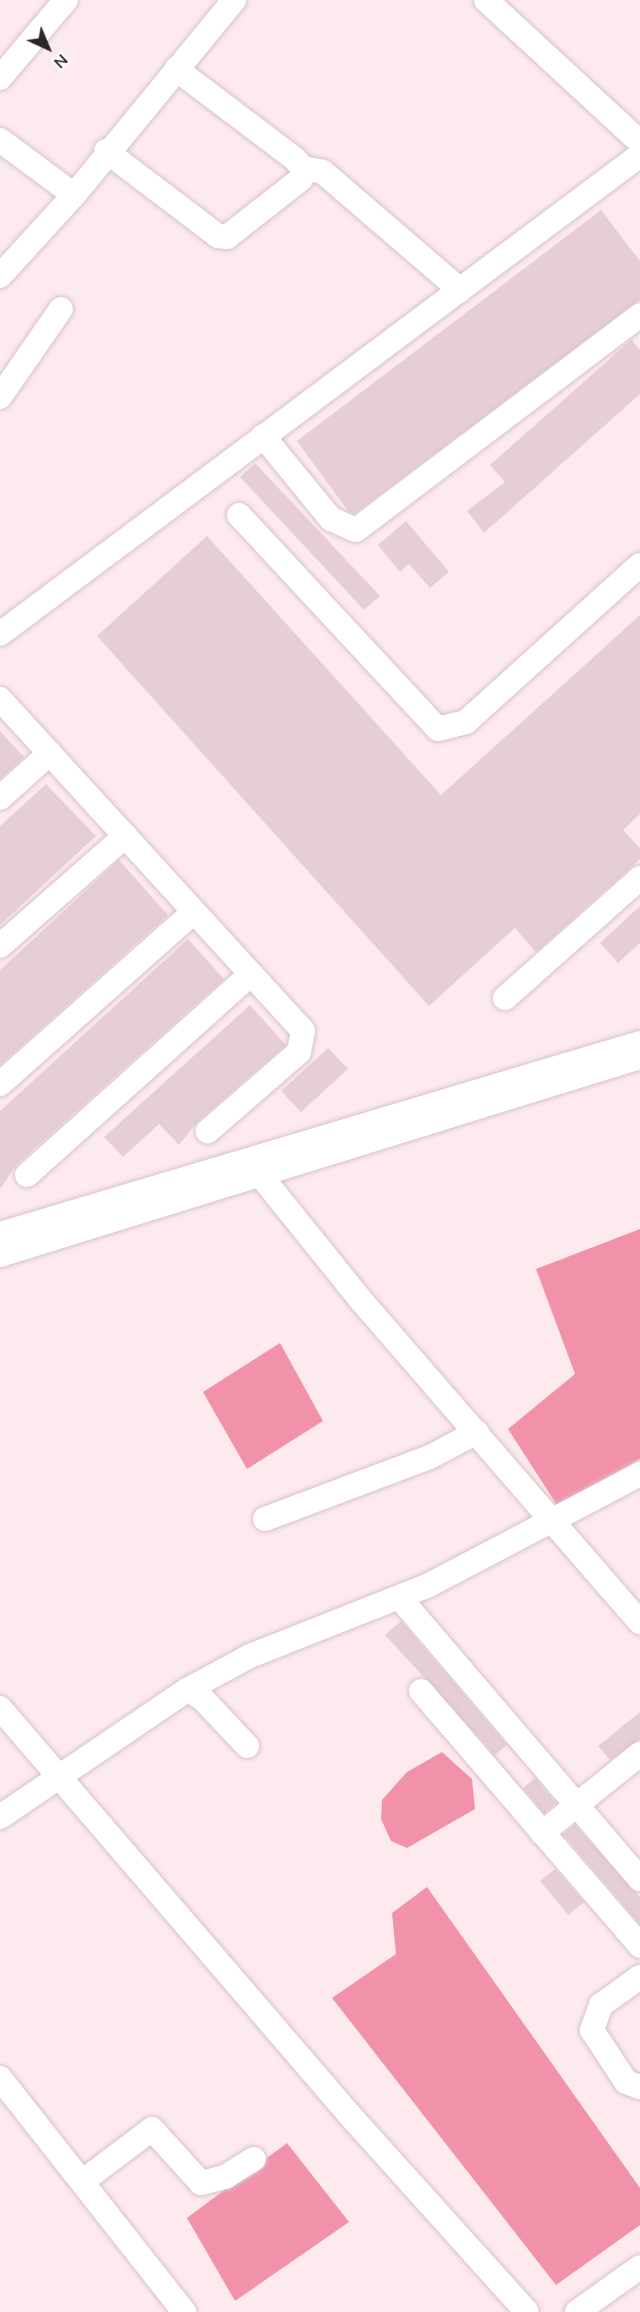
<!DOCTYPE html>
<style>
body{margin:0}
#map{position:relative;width:640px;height:2312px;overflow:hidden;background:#fdeaee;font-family:"Nunito Sans",sans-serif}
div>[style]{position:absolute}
.water>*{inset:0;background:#f291aa}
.building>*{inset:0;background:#e6cfd4}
.roads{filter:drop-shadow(0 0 2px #d8c2c6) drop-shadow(0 0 2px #d8c2c6)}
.minor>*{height:24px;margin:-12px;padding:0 12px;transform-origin:12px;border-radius:12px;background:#fff}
span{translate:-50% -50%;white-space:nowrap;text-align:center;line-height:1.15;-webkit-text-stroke:4.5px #fff;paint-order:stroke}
.north{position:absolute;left:18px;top:18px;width:60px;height:60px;-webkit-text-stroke:4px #fff;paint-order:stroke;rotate:136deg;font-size:16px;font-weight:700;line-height:24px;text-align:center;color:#2e2527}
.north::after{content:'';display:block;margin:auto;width:21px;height:27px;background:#2e2527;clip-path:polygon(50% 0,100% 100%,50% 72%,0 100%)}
</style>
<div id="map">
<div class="water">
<div style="clip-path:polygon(640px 1229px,640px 1459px,557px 1505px,508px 1429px,575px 1374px,536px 1269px)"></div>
<div style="clip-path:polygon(280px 1343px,323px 1421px,247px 1469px,203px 1392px)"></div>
<div style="clip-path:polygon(442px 1752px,472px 1779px,475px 1809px,407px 1848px,391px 1841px,381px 1819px,382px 1800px,407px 1772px)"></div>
<div style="clip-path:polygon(427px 1887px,640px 2188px,640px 2225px,556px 2285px,332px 1998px,396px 1954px,392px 1913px)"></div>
<div style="clip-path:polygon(287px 2143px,349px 2222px,235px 2301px,187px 2218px)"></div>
</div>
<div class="building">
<div style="clip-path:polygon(601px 210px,640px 261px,640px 300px,354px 514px,348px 511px,297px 441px)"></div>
<div style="clip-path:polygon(631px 340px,640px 350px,640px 394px,484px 533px,467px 511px,505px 482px,490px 465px)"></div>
<div style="clip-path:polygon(255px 463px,380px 596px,364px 610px,240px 477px)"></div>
<div style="clip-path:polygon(406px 521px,449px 572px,430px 588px,409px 564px,400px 572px,378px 545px)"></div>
<div style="clip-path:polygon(207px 536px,441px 795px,640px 615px,640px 814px,623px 830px,640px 848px,640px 859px,536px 952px,515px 928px,429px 1006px,97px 636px)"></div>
<div style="clip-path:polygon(0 731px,24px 757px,0 779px)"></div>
<div style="clip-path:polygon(46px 784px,96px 836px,0 925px,0 826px)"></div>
<div style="clip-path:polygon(119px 860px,168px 915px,0 1065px,0 970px)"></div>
<div style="clip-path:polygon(640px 906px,640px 943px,618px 963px,600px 943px)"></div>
<div style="clip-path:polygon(188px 939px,224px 979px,17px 1164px,0 1189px,0 1111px)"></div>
<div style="clip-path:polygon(250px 1005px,286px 1045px,199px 1120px,179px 1145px,159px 1124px,123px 1157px,104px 1137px)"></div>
<div style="clip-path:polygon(328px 1048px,348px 1069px,301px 1112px,281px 1091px)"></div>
<div style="clip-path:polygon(401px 1621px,507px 1745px,495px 1755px,385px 1635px)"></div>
<div style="clip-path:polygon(640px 1712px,640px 1739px,610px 1760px,598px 1746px)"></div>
<div style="clip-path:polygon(535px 1778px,556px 1803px,544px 1813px,523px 1788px)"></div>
<div style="clip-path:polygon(575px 1825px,640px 1897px,640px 1924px,563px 1834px)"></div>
<div style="clip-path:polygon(555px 1869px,584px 1902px,568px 1915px,540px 1881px)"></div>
</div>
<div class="roads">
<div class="minor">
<div style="left:486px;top:0;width:209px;rotate:42.7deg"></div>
<div style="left:0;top:78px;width:102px;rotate:-49.8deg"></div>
<div style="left:0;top:140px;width:92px;rotate:36.6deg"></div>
<div style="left:106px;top:151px;width:141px;rotate:37.2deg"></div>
<div style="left:218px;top:236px;width:9px;rotate:6deg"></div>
<div style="left:227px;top:237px;width:94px;rotate:-38.1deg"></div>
<div style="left:301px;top:179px;width:11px;rotate:-80deg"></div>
<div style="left:303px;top:168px;width:12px;rotate:-132deg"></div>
<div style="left:295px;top:159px;width:149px;rotate:-142.9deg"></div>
<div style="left:303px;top:168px;width:20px;rotate:11deg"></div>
<div style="left:323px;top:172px;width:181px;rotate:40.7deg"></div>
<div style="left:0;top:276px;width:110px;rotate:-47.6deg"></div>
<div style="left:74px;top:195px;width:252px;rotate:-50.6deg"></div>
<div style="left:0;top:397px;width:107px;rotate:-55.3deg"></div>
<div style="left:263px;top:436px;width:107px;rotate:50.7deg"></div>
<div style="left:331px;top:519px;width:27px;rotate:24deg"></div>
<div style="left:356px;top:530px;width:356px;rotate:-37.1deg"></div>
<div style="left:239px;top:515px;width:292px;rotate:47.1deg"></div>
<div style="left:438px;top:729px;width:29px;rotate:-14deg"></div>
<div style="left:466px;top:722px;width:234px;rotate:-42.1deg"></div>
<div style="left:0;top:634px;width:799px;rotate:-36.81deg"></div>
<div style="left:0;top:699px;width:449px;rotate:47.6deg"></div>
<div style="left:303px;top:1031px;width:21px;rotate:101deg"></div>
<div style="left:299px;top:1052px;width:121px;rotate:139deg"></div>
<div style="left:0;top:798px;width:67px;rotate:-42deg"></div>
<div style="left:0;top:946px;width:167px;rotate:-41.3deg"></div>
<div style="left:505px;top:998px;width:181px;rotate:-41.6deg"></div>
<div style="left:0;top:1084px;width:259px;rotate:-41.6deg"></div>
<div style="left:253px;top:1166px;width:169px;rotate:51.2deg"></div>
<div style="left:359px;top:1298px;width:429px;rotate:49.1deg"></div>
<div style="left:27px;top:1175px;width:301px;rotate:-41.9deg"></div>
<div style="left:0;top:1234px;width:668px;rotate:-16.62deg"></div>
<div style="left:0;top:1255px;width:670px;rotate:-17.19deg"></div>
<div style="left:265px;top:1519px;width:176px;rotate:-20.6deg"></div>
<div style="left:430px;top:1457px;width:53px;rotate:-28deg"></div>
<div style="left:399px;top:1597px;width:371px;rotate:49.5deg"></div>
<div style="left:187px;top:1690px;width:17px;rotate:28deg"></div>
<div style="left:202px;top:1698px;width:66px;rotate:46.8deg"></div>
<div style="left:421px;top:1691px;width:336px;rotate:49.3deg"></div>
<div style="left:0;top:1708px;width:543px;rotate:49.33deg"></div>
<div style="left:354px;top:2120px;width:258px;rotate:48deg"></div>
<div style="left:0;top:1817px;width:226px;rotate:-34.2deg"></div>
<div style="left:187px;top:1690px;width:72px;rotate:-28.4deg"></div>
<div style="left:250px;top:1656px;width:190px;rotate:-21.6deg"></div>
<div style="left:427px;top:1586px;width:241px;rotate:-27.7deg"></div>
<div style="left:542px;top:1833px;width:126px;rotate:-38.9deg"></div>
<div style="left:640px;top:1977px;width:48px;rotate:144.3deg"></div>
<div style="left:601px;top:2005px;width:27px;rotate:110deg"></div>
<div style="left:592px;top:2030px;width:62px;rotate:56.8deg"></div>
<div style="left:626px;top:2082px;width:15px;rotate:20deg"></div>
<div style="left:0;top:2078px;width:298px;rotate:51.8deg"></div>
<div style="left:83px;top:2181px;width:86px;rotate:-37deg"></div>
<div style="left:152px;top:2129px;width:73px;rotate:47.8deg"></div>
<div style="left:201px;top:2183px;width:25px;rotate:-14deg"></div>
<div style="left:225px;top:2177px;width:34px;rotate:-32deg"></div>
<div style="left:577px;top:2312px;width:77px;rotate:-35.5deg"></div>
</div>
</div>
<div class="north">N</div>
</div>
